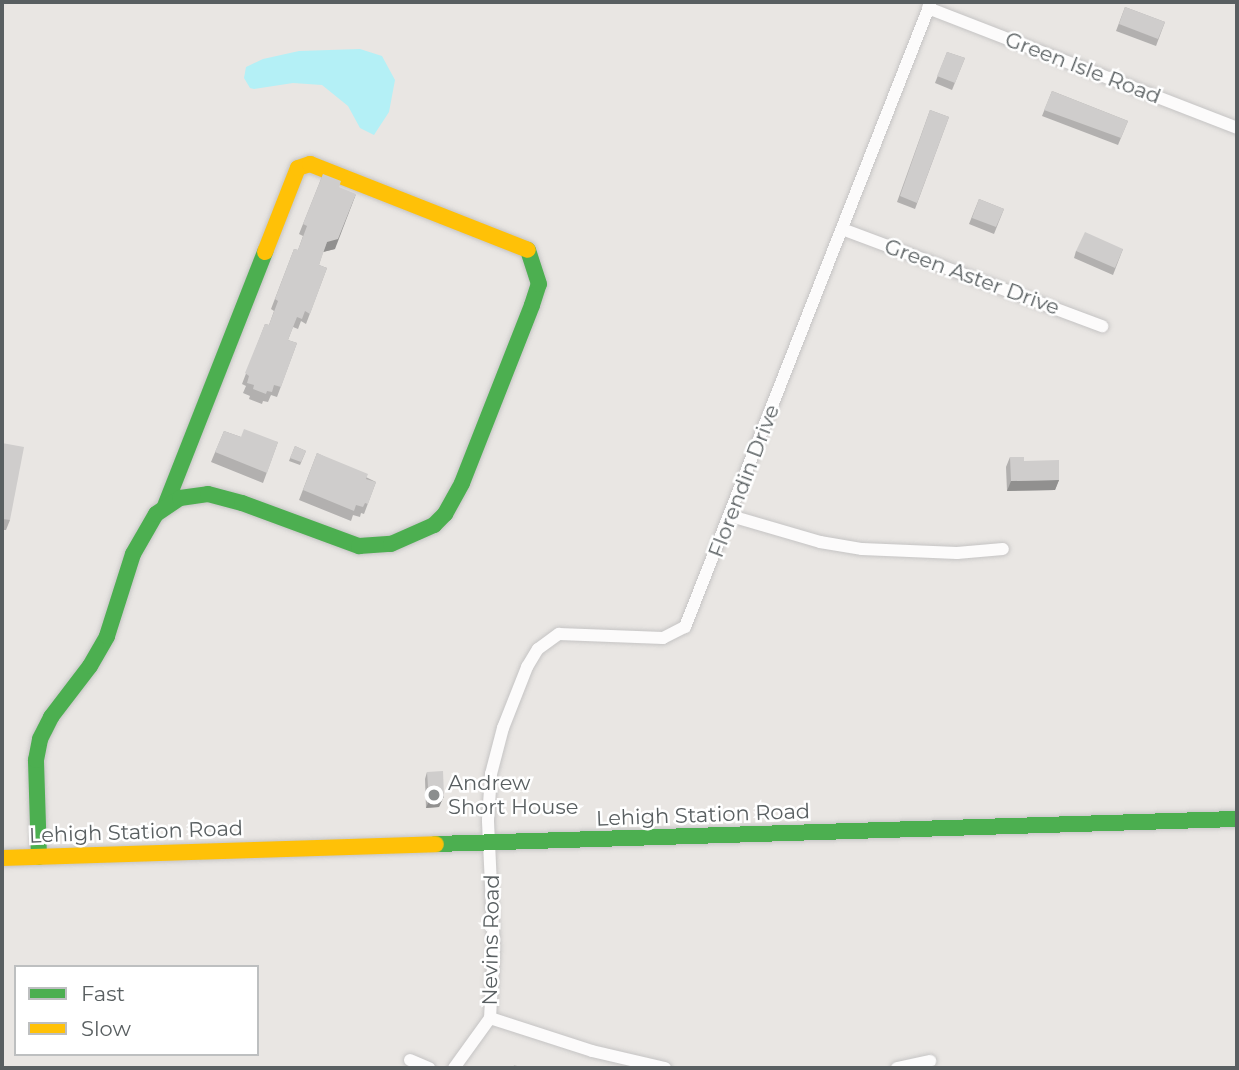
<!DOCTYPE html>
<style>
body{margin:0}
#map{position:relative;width:1239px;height:1070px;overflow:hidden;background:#e9e6e3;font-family:Montserrat,sans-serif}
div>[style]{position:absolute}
.water>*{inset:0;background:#b4f0f6}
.roads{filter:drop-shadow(0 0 2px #c5c4c4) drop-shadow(0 0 2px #c5c4c4)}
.street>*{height:12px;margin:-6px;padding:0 6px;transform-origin:6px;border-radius:6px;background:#fcfbfb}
.fast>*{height:16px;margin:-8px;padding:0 8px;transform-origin:8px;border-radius:8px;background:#4caf50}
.slow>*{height:16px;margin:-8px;padding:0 8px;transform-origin:8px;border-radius:8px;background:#ffc107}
.wall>*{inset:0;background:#b2b0af}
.shaded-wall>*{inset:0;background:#91908f}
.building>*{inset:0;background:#cfcdcc}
.dots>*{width:19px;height:19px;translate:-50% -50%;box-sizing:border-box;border:4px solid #fff;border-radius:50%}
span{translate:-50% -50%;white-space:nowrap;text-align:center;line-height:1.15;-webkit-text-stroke:5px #fff;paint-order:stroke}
.street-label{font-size:21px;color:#595f61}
.poi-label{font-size:21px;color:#595f61}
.left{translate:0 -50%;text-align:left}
.frame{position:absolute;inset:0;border:4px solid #595f61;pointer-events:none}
.legend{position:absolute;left:14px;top:965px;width:245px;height:91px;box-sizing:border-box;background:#fff;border:2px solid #bdbfc0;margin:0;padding:9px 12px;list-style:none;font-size:21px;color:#595f61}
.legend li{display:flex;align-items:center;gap:14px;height:35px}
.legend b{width:35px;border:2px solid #bdbfc0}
</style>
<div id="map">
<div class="water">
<div style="clip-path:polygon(360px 49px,382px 56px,395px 80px,389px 112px,374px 135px,360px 128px,348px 106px,322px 85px,293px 83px,254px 89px,250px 88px,244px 78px,246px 67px,263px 59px,299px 51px)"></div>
</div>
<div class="roads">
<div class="street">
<div style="left:928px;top:8px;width:331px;rotate:21.2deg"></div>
<div style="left:842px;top:229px;width:278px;rotate:20.5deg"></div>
<div style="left:731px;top:516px;width:93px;rotate:16.3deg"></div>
<div style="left:820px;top:542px;width:43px;rotate:9.5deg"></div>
<div style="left:862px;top:549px;width:95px;rotate:2.4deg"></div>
<div style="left:957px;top:553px;width:46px;rotate:-5deg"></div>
<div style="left:490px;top:1018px;width:107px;rotate:17.9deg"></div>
<div style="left:592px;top:1051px;width:75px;rotate:13.1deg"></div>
<div style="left:410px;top:1060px;width:21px;rotate:23deg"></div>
<div style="left:454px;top:1068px;width:62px;rotate:-54.2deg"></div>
<div style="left:490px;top:1018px;width:69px;rotate:-86.7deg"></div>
<div style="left:494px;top:949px;width:129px;rotate:-92.7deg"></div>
<div style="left:488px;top:820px;width:46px;rotate:-86.3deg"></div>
<div style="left:491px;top:774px;width:48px;rotate:-75.4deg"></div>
<div style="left:503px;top:728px;width:66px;rotate:-68.5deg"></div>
<div style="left:527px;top:667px;width:21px;rotate:-59deg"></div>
<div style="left:538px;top:649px;width:26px;rotate:-36deg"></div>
<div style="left:559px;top:634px;width:104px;rotate:2.2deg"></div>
<div style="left:663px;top:638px;width:25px;rotate:-27deg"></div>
<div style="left:685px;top:627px;width:672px;rotate:-68.52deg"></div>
<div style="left:897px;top:1068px;width:34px;rotate:-12deg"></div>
</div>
<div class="fast">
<div style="left:165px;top:506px;width:273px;rotate:-68.5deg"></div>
<div style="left:436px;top:844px;width:801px;rotate:-1.79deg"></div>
<div style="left:39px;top:857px;width:97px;rotate:-91.8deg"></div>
<div style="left:36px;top:760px;width:21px;rotate:-79deg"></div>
<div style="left:40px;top:739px;width:25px;rotate:-63deg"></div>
<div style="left:51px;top:717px;width:64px;rotate:-52.6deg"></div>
<div style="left:90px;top:666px;width:34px;rotate:-60deg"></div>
<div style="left:107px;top:636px;width:86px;rotate:-72.4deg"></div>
<div style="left:133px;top:554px;width:46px;rotate:-60.1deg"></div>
<div style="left:156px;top:514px;width:29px;rotate:-34deg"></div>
<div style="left:180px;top:498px;width:28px;rotate:-8deg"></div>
<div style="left:208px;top:494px;width:35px;rotate:15deg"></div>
<div style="left:242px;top:503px;width:125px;rotate:20.2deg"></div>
<div style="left:359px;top:546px;width:32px;rotate:-4deg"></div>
<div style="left:391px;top:544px;width:47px;rotate:-23.8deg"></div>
<div style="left:434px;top:525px;width:16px;rotate:-45deg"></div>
<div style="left:445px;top:514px;width:35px;rotate:-61deg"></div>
<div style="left:462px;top:483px;width:191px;rotate:-68.5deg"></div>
<div style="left:532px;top:305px;width:22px;rotate:-72deg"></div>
<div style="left:539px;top:284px;width:36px;rotate:-108deg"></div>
</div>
<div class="slow">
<div style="left:265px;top:252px;width:90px;rotate:-68.6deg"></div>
<div style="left:298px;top:168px;width:13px;rotate:-18deg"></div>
<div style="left:310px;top:164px;width:234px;rotate:21.5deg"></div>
<div style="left:2px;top:858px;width:434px;rotate:-1.8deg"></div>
</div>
</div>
<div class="wall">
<div style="clip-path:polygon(1125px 7px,1165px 22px,1156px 46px,1116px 31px)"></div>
<div style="clip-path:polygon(947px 52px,965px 58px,952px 90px,935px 83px)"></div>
<div style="clip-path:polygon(1052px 91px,1128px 121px,1118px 145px,1042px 116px)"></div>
<div style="clip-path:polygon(930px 110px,949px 117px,915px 209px,897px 202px)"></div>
<div style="clip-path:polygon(323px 174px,339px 187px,335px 249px,323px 252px,319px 265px,327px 268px,306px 324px,301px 321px,298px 329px,293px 327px,288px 340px,297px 343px,277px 397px,271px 395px,268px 402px,263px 401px,262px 404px,249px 399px,250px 396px,243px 393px,246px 386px,242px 384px,265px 324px,269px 325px,274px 311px,271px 309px,294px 249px,298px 250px,303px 236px,299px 234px)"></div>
<div style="clip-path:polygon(979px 199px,1004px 209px,994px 234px,969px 224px)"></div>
<div style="clip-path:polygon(1123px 249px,1113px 275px,1074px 258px,1076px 251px)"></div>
<div style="clip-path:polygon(224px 431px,241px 437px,278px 442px,263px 483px,211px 462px)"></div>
<div style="clip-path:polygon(2px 444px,10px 520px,6px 530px,2px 530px)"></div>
<div style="clip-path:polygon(295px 446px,306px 451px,300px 465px,289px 461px)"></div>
<div style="clip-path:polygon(317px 453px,376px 482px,364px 514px,361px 513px,360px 517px,353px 515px,351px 521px,299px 500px)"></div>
<div style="clip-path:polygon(1010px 457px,1024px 461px,1059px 480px,1055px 490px,1007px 491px,1006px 467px)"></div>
<div style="clip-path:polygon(427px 772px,444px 796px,439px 807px,426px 808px,425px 779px)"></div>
</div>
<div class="shaded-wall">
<div style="clip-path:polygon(356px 194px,335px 249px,323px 252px,327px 242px)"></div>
<div style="clip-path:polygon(1059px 480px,1055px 490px,1007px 491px,1011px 481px)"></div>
<div style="clip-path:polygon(444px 796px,439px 807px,426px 808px,429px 801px)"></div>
</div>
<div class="building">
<div style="clip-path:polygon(1125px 7px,1165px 22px,1158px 39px,1119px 24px)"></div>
<div style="clip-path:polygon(947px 52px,965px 58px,955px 83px,937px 76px)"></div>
<div style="clip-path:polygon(1052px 91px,1128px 121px,1121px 138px,1044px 110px)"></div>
<div style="clip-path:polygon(930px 110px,949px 117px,917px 203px,900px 196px)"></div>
<div style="clip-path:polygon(323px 174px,341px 181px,339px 187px,356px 194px,338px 239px,327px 242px,319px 265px,327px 268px,310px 314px,305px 311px,302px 319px,297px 317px,288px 340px,297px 343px,281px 387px,274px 385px,272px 392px,267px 391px,266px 394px,253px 389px,254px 385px,247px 383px,249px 376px,245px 373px,265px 324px,269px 325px,278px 301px,275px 299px,294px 249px,298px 250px,307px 226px,303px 224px)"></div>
<div style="clip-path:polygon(979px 199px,1004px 209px,996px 227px,972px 218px)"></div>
<div style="clip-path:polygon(1085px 232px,1123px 249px,1115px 268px,1076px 251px)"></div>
<div style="clip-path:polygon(244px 429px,278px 442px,267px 473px,215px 452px,224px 431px,241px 437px)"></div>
<div style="clip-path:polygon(2px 443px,24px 447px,10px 520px,2px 519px)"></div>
<div style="clip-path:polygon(295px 446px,306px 451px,301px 462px,290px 458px)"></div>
<div style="clip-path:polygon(317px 453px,368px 474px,366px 479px,376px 482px,368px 504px,365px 503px,363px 507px,356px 505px,354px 511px,303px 490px)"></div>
<div style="clip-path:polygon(1010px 457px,1024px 457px,1024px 461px,1059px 460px,1059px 480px,1011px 481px)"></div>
<div style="clip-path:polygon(443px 771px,444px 796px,442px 801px,429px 801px,427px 772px)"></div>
<div style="clip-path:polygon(514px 1065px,524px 1068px,513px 1068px)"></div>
</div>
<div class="dots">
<div style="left:434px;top:795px;background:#8b8e8e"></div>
</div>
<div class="street-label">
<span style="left:1083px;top:68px;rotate:21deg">Green Isle Road</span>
<span style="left:972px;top:277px;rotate:20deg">Green Aster Drive</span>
<span style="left:744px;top:481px;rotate:-69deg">Florendin Drive</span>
<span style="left:703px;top:815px;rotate:-2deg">Lehigh Station Road</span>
<span style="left:136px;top:832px;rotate:-2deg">Lehigh Station Road</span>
<span style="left:491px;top:940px;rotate:-89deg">Nevins Road</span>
</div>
<div class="poi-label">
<span class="left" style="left:448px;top:795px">Andrew<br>Short House</span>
</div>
<div class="frame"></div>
<ul class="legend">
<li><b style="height:9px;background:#4caf50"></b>Fast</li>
<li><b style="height:9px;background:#ffc107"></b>Slow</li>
</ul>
</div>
